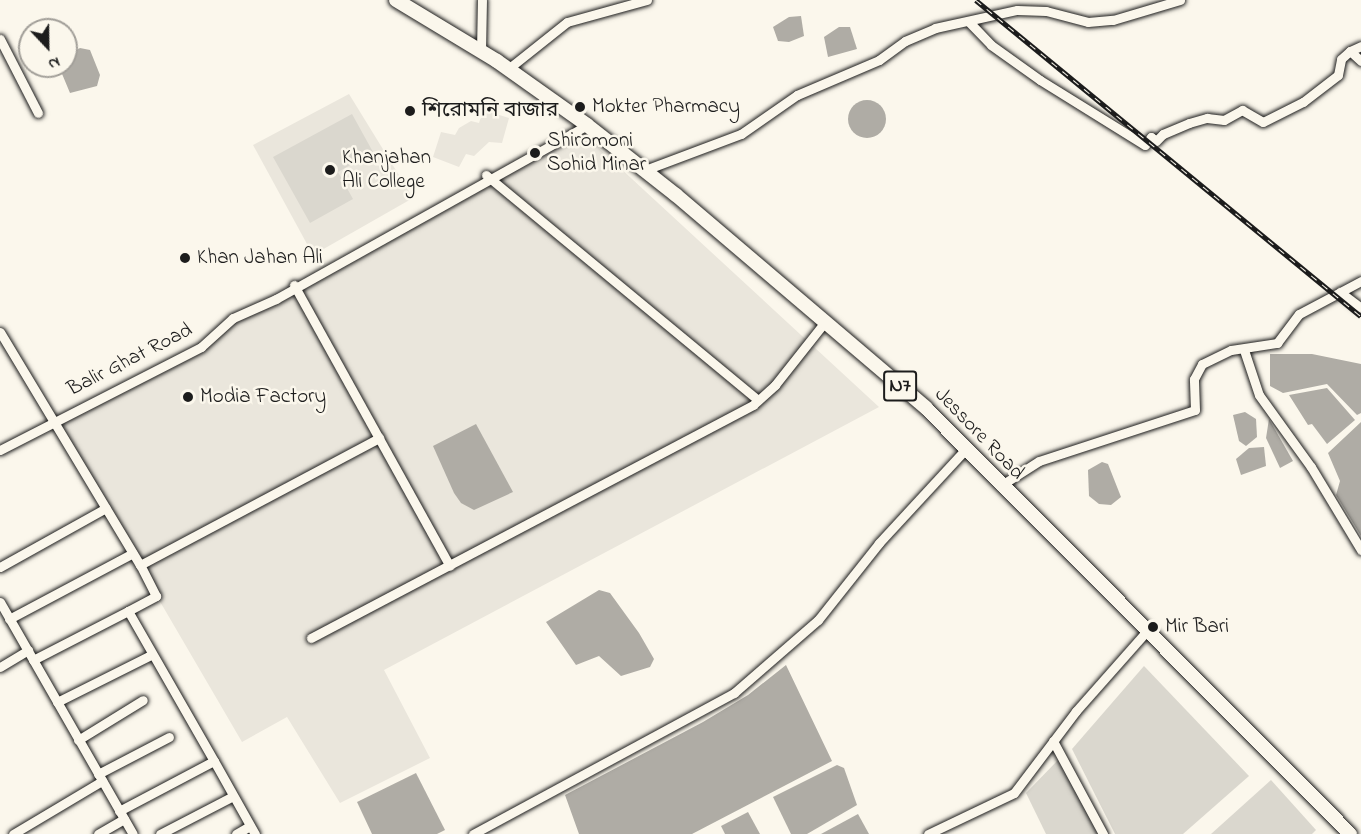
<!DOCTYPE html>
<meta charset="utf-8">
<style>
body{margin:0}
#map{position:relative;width:1361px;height:834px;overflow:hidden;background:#fbf7ec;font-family:"Indie Flower","Noto Sans Bengali",sans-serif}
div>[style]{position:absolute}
.built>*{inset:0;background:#eae6dc}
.green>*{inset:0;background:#dad7ce}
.water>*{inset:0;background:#afaca5}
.round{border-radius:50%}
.roads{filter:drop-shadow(0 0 2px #1c1c1c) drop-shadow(0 0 2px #1c1c1c)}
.minor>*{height:9px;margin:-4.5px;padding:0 4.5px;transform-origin:4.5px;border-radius:4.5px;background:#fbf7ec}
.highway>*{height:14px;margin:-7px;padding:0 7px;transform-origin:7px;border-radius:7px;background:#fbf7ec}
.rail>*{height:4.5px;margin-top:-2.25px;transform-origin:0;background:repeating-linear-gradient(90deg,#fbf7ec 0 7px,#1c1c1c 0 14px);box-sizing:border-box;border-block:2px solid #1c1c1c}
.dots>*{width:16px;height:16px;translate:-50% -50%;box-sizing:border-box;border:3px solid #fbf7ec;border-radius:50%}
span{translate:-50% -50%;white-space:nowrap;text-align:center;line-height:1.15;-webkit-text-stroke:5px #fbf7ec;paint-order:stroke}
.shield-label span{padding:2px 4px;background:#fbf7ec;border:2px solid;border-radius:4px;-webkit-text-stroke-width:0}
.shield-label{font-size:20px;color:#1c1c1c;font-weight:700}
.poi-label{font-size:21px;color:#1c1c1c}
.left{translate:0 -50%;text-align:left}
.street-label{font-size:21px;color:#1c1c1c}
.north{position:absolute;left:18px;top:18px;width:60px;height:60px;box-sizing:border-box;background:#fbf7ec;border:2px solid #a29f99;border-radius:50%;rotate:158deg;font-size:16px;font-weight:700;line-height:24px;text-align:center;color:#1c1c1c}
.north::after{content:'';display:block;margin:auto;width:21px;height:27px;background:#1c1c1c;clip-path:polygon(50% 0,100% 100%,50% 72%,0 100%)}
</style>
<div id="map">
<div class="built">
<div style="clip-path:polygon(349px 94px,413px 198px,313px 255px,253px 145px)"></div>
<div style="clip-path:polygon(483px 110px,509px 118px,502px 143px,489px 142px,474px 156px,466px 154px,459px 167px,433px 157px,441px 132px,455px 135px,459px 128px,471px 121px,479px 123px)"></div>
<div style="clip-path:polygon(579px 130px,879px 407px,384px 670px,430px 758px,340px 803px,287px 717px,242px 742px,54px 420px,201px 347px,222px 325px)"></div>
</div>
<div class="green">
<div style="clip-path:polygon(352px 114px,373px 152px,338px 172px,353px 199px,310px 223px,273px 157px)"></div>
<div style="clip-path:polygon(1144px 666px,1249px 776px,1183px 834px,1115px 834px,1072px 749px)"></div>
<div style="clip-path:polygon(1058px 760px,1103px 834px,1046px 834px,1026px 793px)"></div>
<div style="clip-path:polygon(1271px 780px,1316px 830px,1312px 834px,1211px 834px)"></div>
</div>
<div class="water">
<div style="clip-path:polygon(801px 16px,804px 36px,789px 42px,778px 41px,773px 27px,789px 17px)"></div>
<div style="clip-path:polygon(839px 27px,850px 27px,857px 49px,828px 57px,824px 37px)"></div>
<div style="clip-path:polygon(80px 48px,90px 50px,100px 75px,97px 86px,70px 93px,60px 69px,66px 66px,66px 56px)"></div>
<div class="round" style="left:848px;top:100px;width:38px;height:38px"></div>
<div style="clip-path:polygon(1270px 354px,1312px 354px,1361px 364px,1361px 413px,1357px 415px,1327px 384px,1283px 393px,1270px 386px)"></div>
<div style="clip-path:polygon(1327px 388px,1355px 420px,1327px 444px,1312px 424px,1308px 425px,1289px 395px)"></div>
<div style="clip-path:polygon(1245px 412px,1256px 419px,1257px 437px,1246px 446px,1239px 441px,1233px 415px)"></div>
<div style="clip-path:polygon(1269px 419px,1293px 461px,1280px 468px,1266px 438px)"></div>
<div style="clip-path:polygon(1361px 422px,1361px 536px,1336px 495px,1340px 481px,1328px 453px)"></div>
<div style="clip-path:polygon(476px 424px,513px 492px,474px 510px,461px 503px,454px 493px,433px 446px)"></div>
<div style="clip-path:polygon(1264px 447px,1266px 466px,1241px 475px,1236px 459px,1249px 448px)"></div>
<div style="clip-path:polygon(1102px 462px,1108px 464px,1121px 497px,1111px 505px,1099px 504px,1089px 496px,1088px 470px)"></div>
<div style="clip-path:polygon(599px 590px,610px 593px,639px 633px,654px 659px,650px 667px,621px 676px,599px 656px,576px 665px,546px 622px)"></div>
<div style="clip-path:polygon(786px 665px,832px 761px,692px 834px,579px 834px,565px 795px,703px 722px,748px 695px)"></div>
<div style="clip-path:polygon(837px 765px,844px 768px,857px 805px,807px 834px,791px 834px,773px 797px)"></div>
<div style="clip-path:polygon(416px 773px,445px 830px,437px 834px,372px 834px,357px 802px)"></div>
<div style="clip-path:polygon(748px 812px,760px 834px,725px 834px,721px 826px)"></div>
<div style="clip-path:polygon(858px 814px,869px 834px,821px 834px)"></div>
</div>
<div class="roads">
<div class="minor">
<div style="left:970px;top:23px;width:30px;rotate:46deg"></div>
<div style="left:991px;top:45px;width:60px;rotate:35.5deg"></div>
<div style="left:1040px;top:80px;width:123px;rotate:31.8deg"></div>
<div style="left:1145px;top:145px;width:10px;rotate:-53deg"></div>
<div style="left:1151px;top:137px;width:6px;rotate:39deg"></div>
<div style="left:1156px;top:141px;width:10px;rotate:-45deg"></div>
<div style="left:1163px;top:134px;width:28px;rotate:-23deg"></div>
<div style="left:1189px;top:123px;width:19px;rotate:-16deg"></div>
<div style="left:1207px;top:118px;width:17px;rotate:7deg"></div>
<div style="left:1224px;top:120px;width:21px;rotate:-29deg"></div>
<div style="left:1242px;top:110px;width:24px;rotate:30deg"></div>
<div style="left:1263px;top:122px;width:45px;rotate:-26.6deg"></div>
<div style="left:1303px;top:102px;width:44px;rotate:-37.6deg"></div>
<div style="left:1338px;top:75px;width:16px;rotate:-79deg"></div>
<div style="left:1341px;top:59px;width:12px;rotate:-42deg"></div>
<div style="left:1350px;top:51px;width:12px;rotate:-24deg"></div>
<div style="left:0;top:39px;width:83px;rotate:62.8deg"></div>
<div style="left:481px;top:51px;width:51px;rotate:-88.9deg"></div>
<div style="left:1350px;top:51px;width:15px;rotate:42deg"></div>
<div style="left:508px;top:69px;width:75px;rotate:-38.5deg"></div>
<div style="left:567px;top:22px;width:83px;rotate:-15.4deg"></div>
<div style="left:645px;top:170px;width:103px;rotate:-20.6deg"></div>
<div style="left:741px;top:134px;width:68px;rotate:-34.9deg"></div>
<div style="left:797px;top:95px;width:89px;rotate:-23.1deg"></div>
<div style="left:879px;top:60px;width:32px;rotate:-36deg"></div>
<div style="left:905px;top:41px;width:33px;rotate:-23deg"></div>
<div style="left:935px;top:28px;width:84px;rotate:-12.4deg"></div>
<div style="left:1017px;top:10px;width:29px;rotate:2deg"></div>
<div style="left:1046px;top:11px;width:43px;rotate:14.7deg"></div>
<div style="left:1088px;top:22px;width:25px;rotate:-5deg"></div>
<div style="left:1113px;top:20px;width:70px;rotate:-16.6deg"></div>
<div style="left:486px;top:175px;width:353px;rotate:39.6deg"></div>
<div style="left:294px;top:285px;width:321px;rotate:61deg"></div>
<div style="left:1340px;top:292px;width:26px;rotate:37deg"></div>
<div style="left:0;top:332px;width:272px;rotate:59deg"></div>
<div style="left:1244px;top:350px;width:47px;rotate:71.6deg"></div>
<div style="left:1259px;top:395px;width:89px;rotate:54.2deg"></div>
<div style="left:1311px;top:467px;width:97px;rotate:58.9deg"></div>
<div style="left:0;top:450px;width:226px;rotate:-27.1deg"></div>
<div style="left:201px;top:347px;width:43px;rotate:-42.2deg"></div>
<div style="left:233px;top:318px;width:47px;rotate:-23.8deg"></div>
<div style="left:276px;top:299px;width:356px;rotate:-29.2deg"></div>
<div style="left:1000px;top:486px;width:46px;rotate:-32.7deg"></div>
<div style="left:1039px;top:461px;width:164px;rotate:-18.1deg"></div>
<div style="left:1195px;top:410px;width:31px;rotate:-92deg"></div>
<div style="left:1194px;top:379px;width:17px;rotate:-62deg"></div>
<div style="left:1202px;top:364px;width:32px;rotate:-26deg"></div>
<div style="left:1231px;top:350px;width:47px;rotate:-8.7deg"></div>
<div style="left:1277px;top:343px;width:36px;rotate:-53deg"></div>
<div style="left:1299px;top:314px;width:70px;rotate:-28deg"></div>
<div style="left:0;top:567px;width:121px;rotate:-29.1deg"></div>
<div style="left:0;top:602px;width:267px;rotate:60.2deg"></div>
<div style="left:9px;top:619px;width:140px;rotate:-28deg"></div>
<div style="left:311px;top:638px;width:500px;rotate:-27.8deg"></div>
<div style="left:753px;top:405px;width:30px;rotate:-42deg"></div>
<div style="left:775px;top:385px;width:80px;rotate:-51.6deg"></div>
<div style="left:33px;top:660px;width:107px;rotate:-27.3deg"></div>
<div style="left:0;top:667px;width:33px;rotate:-31deg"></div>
<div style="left:57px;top:702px;width:105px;rotate:-26.6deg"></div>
<div style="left:78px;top:740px;width:76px;rotate:-31.6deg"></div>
<div style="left:1053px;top:741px;width:106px;rotate:61.7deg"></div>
<div style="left:214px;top:761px;width:84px;rotate:60.7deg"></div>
<div style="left:98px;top:774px;width:80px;rotate:-27.5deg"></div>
<div style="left:119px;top:811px;width:107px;rotate:-27.8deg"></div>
<div style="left:214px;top:761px;width:173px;rotate:-119.8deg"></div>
<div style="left:128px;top:611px;width:32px;rotate:-28deg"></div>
<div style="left:156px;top:596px;width:35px;rotate:-117deg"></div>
<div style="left:140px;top:565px;width:271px;rotate:-28deg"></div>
<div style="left:13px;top:834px;width:104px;rotate:-30.8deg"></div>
<div style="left:98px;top:834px;width:30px;rotate:-30deg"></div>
<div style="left:160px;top:834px;width:82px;rotate:-27.5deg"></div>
<div style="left:236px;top:834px;width:16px;rotate:-30deg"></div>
<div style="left:473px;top:834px;width:297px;rotate:-28.4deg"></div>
<div style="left:734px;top:693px;width:111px;rotate:-41deg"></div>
<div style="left:818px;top:620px;width:98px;rotate:-51.6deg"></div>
<div style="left:879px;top:543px;width:125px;rotate:-47.3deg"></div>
<div style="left:928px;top:834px;width:95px;rotate:-25.5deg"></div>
<div style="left:1014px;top:793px;width:103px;rotate:-52.9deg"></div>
<div style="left:1076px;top:711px;width:106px;rotate:-48.5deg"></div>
</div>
<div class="highway">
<div style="left:396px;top:0;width:118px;rotate:31.1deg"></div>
<div style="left:497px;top:61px;width:110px;rotate:35.4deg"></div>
<div style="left:587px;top:125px;width:113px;rotate:38.2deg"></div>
<div style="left:676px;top:195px;width:328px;rotate:40.4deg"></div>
<div style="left:926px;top:408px;width:601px;rotate:45.13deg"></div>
</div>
</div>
<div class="rail">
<div style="left:976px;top:0;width:498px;rotate:39.4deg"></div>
</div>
<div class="dots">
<div style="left:580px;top:107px;background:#1c1c1c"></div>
<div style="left:410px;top:111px;background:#1c1c1c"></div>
<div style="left:535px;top:153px;background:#1c1c1c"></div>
<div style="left:330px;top:170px;background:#1c1c1c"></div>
<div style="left:185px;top:258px;background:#1c1c1c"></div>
<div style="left:188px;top:397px;background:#1c1c1c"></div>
<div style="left:1153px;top:627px;background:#1c1c1c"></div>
</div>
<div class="shield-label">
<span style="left:900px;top:386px">N7</span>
</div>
<div class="poi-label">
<span class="left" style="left:592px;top:107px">Mokter Pharmacy</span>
<span class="left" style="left:422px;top:111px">শিরোমনি বাজার</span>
<span class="left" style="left:547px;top:153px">Shiromoni<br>Sohid Minar</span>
<span class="left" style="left:342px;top:170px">Khanjahan<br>Ali College</span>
<span class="left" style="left:197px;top:258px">Khan Jahan Ali</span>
<span class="left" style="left:200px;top:397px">Modia Factory</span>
<span class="left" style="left:1165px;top:627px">Mir Bari</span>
</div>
<div class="street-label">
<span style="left:130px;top:360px;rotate:-27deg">Balir Ghat Road</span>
<span style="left:979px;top:434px;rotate:46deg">Jessore Road</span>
</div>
<div class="north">N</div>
</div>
